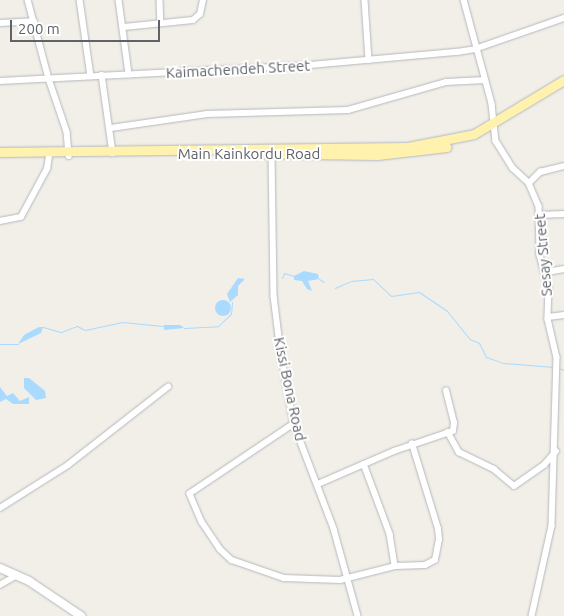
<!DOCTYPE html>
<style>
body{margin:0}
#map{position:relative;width:564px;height:616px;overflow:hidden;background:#f1efe8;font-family:Ubuntu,sans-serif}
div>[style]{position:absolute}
.water>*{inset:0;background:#aadaff}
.round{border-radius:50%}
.stream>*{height:1px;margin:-0.5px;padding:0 0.5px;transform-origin:0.5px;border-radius:0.5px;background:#aadaff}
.roads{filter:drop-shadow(0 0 1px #b5b8bc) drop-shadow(0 0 1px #b5b8bc)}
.street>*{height:5.5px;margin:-2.75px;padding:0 2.75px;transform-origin:2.75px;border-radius:2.75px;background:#fff}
.secondary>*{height:8px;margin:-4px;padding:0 4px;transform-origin:4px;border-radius:4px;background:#fff}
.primary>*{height:9px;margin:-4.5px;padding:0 4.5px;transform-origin:4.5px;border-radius:4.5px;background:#fff2af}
span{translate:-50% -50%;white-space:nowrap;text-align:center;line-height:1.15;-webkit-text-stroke:4px #fff;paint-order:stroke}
.street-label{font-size:15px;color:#5f6368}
.scale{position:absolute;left:10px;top:20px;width:150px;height:22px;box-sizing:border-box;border:2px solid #5f6368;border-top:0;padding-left:6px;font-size:15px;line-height:18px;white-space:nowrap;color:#5f6368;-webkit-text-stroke:4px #fff;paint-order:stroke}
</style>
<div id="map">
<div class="water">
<div style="clip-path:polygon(304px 271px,318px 274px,319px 279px,308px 281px,312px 291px,307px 289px,302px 281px,294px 280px,294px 276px)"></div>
<div style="clip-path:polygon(238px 278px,245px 279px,238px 286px,238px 295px,230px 302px,227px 294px)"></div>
<div class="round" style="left:215px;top:300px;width:16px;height:16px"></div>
<div style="clip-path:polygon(164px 325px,180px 325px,184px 328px,164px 330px)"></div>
<div style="clip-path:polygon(39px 327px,43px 327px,41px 333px,18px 344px,24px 335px)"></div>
<div style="clip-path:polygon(24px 378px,29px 378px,45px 391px,46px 398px,36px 400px,24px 388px)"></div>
<div style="clip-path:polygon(0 387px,7px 396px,13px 393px,20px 401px,29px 397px,29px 404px,13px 404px,6px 399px,0 402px)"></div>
</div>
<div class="stream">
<div style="left:282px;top:278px;width:5px;rotate:-68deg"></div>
<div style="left:284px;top:273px;width:10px;rotate:17deg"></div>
<div style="left:319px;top:279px;width:6px;rotate:31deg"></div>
<div style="left:335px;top:288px;width:17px;rotate:-24deg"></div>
<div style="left:351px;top:281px;width:22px;rotate:-5deg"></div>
<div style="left:373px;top:279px;width:25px;rotate:43deg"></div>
<div style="left:391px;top:296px;width:28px;rotate:-8deg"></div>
<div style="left:419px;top:292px;width:34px;rotate:34deg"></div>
<div style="left:447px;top:311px;width:36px;rotate:51deg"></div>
<div style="left:470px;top:339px;width:10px;rotate:24deg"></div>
<div style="left:479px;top:343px;width:16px;rotate:63deg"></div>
<div style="left:486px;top:357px;width:18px;rotate:19deg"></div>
<div style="left:503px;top:363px;width:51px;rotate:4.5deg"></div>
<div style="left:43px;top:327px;width:19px;rotate:16deg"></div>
<div style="left:61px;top:332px;width:17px;rotate:-21deg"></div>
<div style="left:77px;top:326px;width:9px;rotate:27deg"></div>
<div style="left:85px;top:330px;width:38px;rotate:-12deg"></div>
<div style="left:122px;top:322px;width:41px;rotate:5.6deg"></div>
<div style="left:184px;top:328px;width:34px;rotate:-3deg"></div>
<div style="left:218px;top:326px;width:18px;rotate:-43deg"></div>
<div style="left:231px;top:314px;width:12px;rotate:-85deg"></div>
<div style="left:0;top:344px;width:18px"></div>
<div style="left:558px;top:368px;width:6px;rotate:18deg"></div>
</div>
<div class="roads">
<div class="street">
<div style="left:28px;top:0;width:82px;rotate:75.1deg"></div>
<div style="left:49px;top:79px;width:56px;rotate:71.2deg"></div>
<div style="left:67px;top:132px;width:24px;rotate:85deg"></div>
<div style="left:80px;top:0;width:77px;rotate:81.8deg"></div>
<div style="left:119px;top:0;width:75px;rotate:82.3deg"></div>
<div style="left:160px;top:0;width:23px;rotate:88deg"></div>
<div style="left:365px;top:0;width:60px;rotate:86.2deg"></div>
<div style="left:464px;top:0;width:108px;rotate:74.9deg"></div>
<div style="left:492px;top:104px;width:37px;rotate:84deg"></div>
<div style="left:496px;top:141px;width:32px;rotate:58deg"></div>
<div style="left:513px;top:168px;width:22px;rotate:43deg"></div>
<div style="left:529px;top:183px;width:25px;rotate:67deg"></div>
<div style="left:539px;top:206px;width:49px;rotate:88.8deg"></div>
<div style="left:540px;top:255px;width:34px;rotate:75deg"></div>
<div style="left:549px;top:288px;width:31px;rotate:92deg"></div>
<div style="left:548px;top:319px;width:39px;rotate:77deg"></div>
<div style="left:557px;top:357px;width:169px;rotate:91.7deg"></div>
<div style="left:552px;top:526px;width:92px;rotate:102.5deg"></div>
<div style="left:0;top:23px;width:34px;rotate:-3deg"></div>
<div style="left:124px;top:27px;width:69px;rotate:-5.8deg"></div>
<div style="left:193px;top:20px;width:9px;rotate:-41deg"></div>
<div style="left:200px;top:14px;width:14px;rotate:-78deg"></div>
<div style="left:102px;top:75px;width:79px;rotate:82deg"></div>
<div style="left:0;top:81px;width:299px;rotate:-2.9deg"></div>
<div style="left:299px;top:66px;width:159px;rotate:-5.1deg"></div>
<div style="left:457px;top:52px;width:18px;rotate:-9deg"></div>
<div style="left:475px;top:49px;width:94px;rotate:-19.2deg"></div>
<div style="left:111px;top:128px;width:97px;rotate:-8.3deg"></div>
<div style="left:207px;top:114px;width:141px;rotate:-1.6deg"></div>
<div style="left:348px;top:110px;width:102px;rotate:-15.9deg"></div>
<div style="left:446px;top:82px;width:39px;rotate:-3deg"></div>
<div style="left:272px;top:153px;width:143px;rotate:89.2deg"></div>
<div style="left:274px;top:296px;width:57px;rotate:83deg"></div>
<div style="left:281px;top:353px;width:72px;rotate:79.6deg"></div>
<div style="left:294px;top:424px;width:112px;rotate:69.1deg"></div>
<div style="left:334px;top:529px;width:90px;rotate:74.6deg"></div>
<div style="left:529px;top:183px;width:16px;rotate:-45deg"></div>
<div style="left:540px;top:172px;width:25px;rotate:-14deg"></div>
<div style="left:539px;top:215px;width:25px;rotate:-2deg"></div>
<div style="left:0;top:221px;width:21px;rotate:-11deg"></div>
<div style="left:21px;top:217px;width:55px;rotate:-61.6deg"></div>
<div style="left:47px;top:169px;width:12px;rotate:-81deg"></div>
<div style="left:547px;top:272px;width:17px;rotate:-10deg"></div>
<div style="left:548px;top:317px;width:16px;rotate:-7deg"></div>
<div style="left:294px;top:424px;width:125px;rotate:146.1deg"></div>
<div style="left:190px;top:494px;width:30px;rotate:67deg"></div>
<div style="left:202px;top:522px;width:32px;rotate:56deg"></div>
<div style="left:220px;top:549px;width:16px;rotate:43deg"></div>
<div style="left:232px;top:560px;width:55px;rotate:19.1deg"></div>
<div style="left:284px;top:578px;width:56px;rotate:2deg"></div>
<div style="left:340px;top:580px;width:57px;rotate:-14.3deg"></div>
<div style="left:395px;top:566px;width:30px;rotate:-2deg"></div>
<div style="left:425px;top:565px;width:11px;rotate:-27deg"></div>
<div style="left:435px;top:560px;width:20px;rotate:-79deg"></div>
<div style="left:439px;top:540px;width:11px;rotate:-95deg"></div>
<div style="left:438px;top:529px;width:89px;rotate:-107deg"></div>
<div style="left:448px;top:432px;width:23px;rotate:61deg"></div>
<div style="left:459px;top:452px;width:39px;rotate:26deg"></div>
<div style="left:494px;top:469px;width:26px;rotate:40deg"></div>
<div style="left:514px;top:486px;width:37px;rotate:-35deg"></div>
<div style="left:544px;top:465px;width:18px;rotate:-49deg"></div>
<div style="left:364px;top:464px;width:75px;rotate:69.6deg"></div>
<div style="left:390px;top:534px;width:32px;rotate:81deg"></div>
<div style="left:318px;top:484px;width:83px;rotate:-23.5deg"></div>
<div style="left:394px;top:451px;width:62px;rotate:-18.7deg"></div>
<div style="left:453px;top:431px;width:8px;rotate:-83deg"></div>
<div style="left:454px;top:423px;width:33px;rotate:-104deg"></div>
<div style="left:0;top:508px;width:80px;rotate:-32.3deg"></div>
<div style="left:68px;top:465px;width:127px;rotate:-38deg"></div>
<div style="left:0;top:585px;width:20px;rotate:-30deg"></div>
</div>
<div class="secondary">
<div style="left:0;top:568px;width:32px;rotate:24deg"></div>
<div style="left:29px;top:581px;width:63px;rotate:33.9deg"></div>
</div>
<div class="primary">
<div style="left:0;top:152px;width:408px;rotate:-0.7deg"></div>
<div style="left:408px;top:147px;width:67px;rotate:-11.1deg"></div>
<div style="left:474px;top:134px;width:105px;rotate:-31deg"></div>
<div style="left:243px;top:153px;width:134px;rotate:0.9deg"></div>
<div style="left:377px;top:155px;width:70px;rotate:-6.5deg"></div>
</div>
</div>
<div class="street-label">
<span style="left:238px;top:69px;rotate:-3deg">Kaimachendeh Street</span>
<span style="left:249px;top:154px">Main Kainkordu Road</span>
<span style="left:543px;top:255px;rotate:-95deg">Sesay Street</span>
<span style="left:290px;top:389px;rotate:78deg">Kissi Bona Road</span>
</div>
<div class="scale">200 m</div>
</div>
